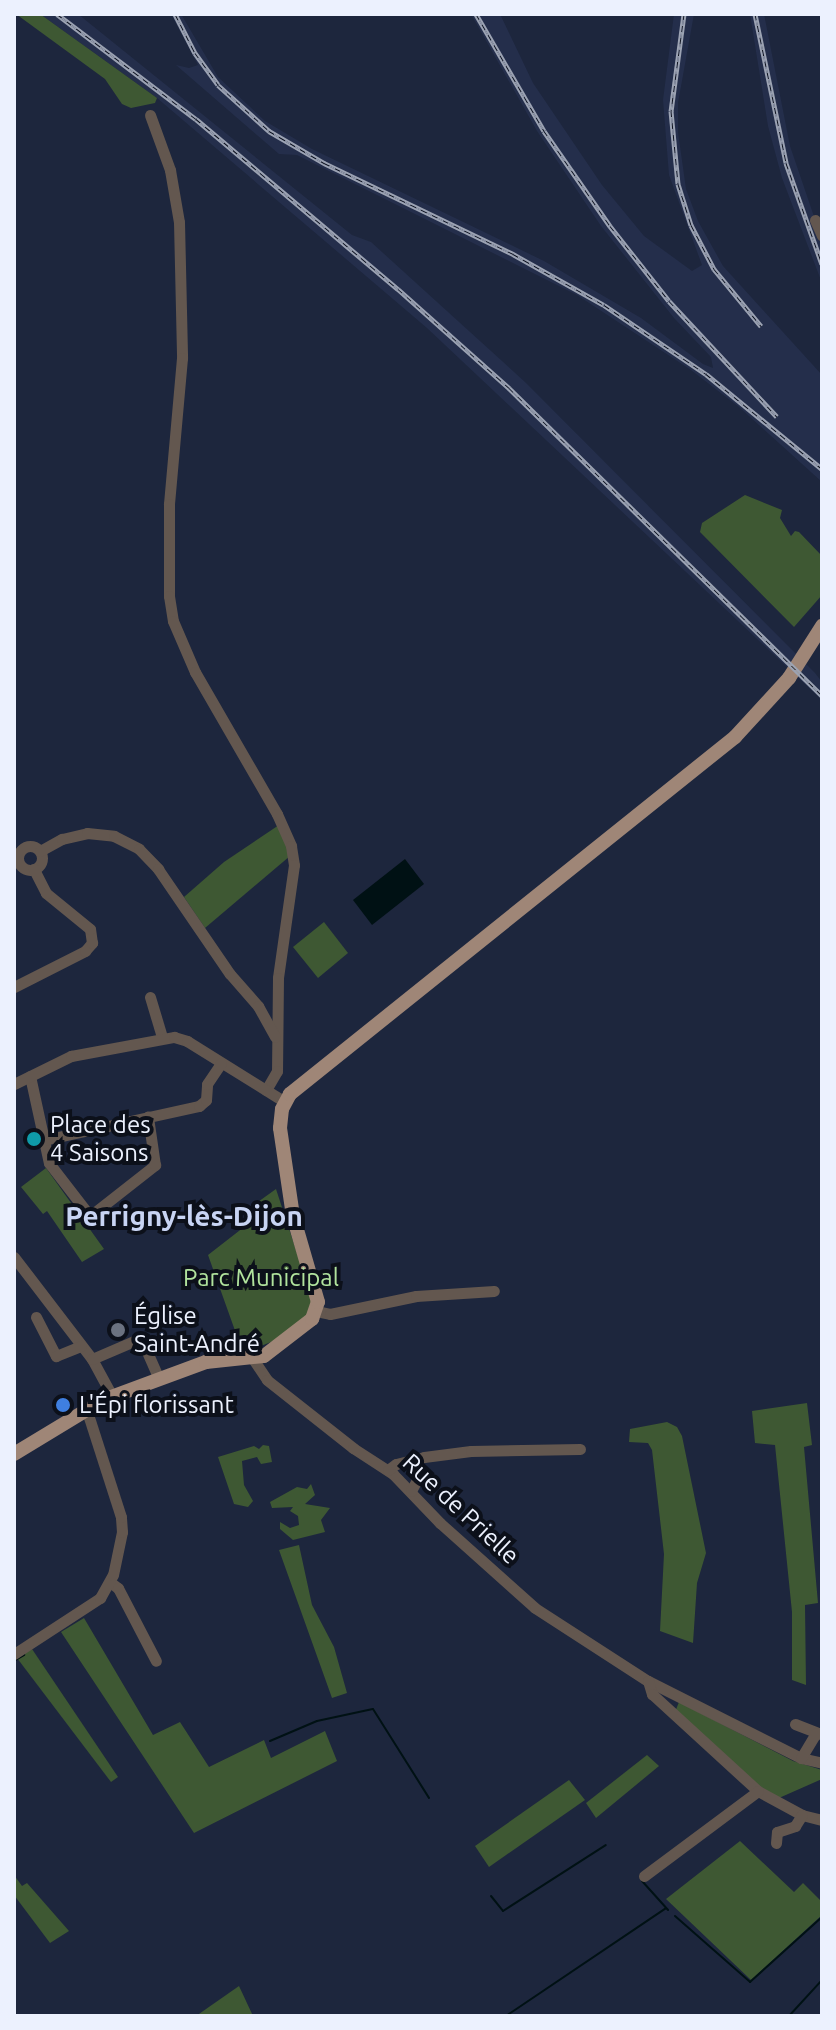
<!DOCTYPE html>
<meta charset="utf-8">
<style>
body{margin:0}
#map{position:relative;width:836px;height:2030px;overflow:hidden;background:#1d263d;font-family:Ubuntu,sans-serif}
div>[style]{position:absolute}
.built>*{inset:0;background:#242e4b}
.green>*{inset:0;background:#3e5833}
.water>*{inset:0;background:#001114}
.stream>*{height:2px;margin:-1px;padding:0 1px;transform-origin:1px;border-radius:1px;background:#001114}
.minor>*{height:11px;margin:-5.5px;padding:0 5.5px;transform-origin:5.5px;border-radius:5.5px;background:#63574f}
.minor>.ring{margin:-5.5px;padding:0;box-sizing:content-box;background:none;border:11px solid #63574f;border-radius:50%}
.major>*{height:14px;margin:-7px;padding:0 7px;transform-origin:7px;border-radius:7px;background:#9f8677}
.rail>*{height:5px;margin-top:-2.5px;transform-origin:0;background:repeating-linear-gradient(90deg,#0c101a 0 6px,#9ca3b3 0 12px);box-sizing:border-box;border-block:2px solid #9ca3b3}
.dots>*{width:22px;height:22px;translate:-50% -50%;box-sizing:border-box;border:4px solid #0c101a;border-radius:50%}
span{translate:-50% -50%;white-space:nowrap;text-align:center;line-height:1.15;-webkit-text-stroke:8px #0c101a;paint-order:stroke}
.poi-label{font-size:24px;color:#ecf1fe}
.left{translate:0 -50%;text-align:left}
.park-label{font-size:24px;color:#b1e39d}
.street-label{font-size:24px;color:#ecf1fe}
.quarter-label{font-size:28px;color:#c8d4f3;font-weight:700}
.frame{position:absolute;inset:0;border:16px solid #ecf1fe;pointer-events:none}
</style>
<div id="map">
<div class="built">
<div style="clip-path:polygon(40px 14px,78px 14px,352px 235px,371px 242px,525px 382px,815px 673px,822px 682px,822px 700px,427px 328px,157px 98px)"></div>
<div style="clip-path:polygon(171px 14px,181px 14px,218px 77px,265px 121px,312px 149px,544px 261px,641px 318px,703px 364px,713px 368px,711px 357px,674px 318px,601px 226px,537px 131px,471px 14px,500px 14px,533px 83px,602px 185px,644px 236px,692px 271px,702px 265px,669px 175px,663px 100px,674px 14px,694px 14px,678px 103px,678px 132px,686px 189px,698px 221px,723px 266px,822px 375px,822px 482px,739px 407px,691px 370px,577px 295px,297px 155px,279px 154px,176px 65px,189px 68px,198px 65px)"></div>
<div style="clip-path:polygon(750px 14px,764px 14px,790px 146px,822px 240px,822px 283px,782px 178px,768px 126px)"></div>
</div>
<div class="green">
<div style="clip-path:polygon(16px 14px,40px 14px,157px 98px,155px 103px,131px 108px,122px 104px,105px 79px)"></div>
<div style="clip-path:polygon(745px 495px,782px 510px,780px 518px,791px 536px,795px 531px,799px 532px,822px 556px,822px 595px,794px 627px,700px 532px,702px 523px)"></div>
<div style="clip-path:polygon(279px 825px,290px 856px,205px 928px,184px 897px,224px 862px)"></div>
<div style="clip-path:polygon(324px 922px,348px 953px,318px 978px,293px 947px)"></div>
<div style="clip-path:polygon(46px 1168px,104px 1249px,82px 1262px,47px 1211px,43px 1214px,21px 1187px)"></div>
<div style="clip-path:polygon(276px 1189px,313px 1302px,306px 1319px,286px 1336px,243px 1353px,208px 1255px,253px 1220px,248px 1209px)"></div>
<div style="clip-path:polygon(807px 1403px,812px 1445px,804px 1447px,818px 1603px,805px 1605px,806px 1685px,792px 1680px,792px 1612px,775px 1445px,755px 1443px,752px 1411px)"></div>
<div style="clip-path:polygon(667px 1422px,677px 1427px,682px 1436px,706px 1553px,697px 1583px,693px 1643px,660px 1631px,664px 1554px,652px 1450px,648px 1443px,629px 1442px,630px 1429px)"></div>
<div style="clip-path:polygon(263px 1445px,269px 1446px,272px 1462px,261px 1464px,257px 1457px,242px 1461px,244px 1485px,253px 1501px,248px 1507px,234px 1504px,218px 1457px,254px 1446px,259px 1449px)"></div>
<div style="clip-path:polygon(311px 1484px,315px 1495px,305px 1504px,330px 1508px,321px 1520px,325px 1532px,293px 1540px,280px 1529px,280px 1522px,290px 1528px,299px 1525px,298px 1516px,290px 1511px,293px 1507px,272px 1508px,270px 1502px,297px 1487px,307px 1489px)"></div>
<div style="clip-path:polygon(299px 1545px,312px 1605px,334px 1647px,347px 1693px,332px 1698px,279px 1550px)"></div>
<div style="clip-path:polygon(84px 1618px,153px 1735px,180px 1722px,209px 1767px,264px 1740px,271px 1758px,325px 1731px,337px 1761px,194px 1833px,61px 1632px)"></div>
<div style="clip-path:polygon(32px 1649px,118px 1777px,111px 1782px,17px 1658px)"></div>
<div style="clip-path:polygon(679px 1702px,793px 1761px,822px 1770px,822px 1779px,779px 1798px,766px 1792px,675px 1712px)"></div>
<div style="clip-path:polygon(647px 1755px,659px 1766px,596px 1818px,586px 1803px)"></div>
<div style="clip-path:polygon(569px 1780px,585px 1800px,489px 1867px,475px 1846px)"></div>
<div style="clip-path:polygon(740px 1841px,794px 1892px,803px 1883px,822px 1902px,822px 1915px,751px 1980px,666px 1899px)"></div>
<div style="clip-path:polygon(14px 1875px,22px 1886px,27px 1883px,69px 1931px,50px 1943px,14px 1895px)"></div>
<div style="clip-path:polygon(239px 1986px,253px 2016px,196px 2016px)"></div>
</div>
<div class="water">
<div style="clip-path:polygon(405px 859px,424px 884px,372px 925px,353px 900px)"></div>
</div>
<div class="stream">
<div style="left:14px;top:1661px;width:12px;rotate:-31deg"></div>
<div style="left:270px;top:1741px;width:51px;rotate:-23.1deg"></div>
<div style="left:317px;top:1721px;width:57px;rotate:-12.1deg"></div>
<div style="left:373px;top:1709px;width:105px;rotate:57.8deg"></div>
<div style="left:642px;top:1881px;width:39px;rotate:48deg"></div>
<div style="left:491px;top:1896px;width:19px;rotate:51deg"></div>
<div style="left:503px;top:1911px;width:122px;rotate:-32.7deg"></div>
<div style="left:675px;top:1916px;width:100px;rotate:41.3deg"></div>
<div style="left:750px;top:1982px;width:97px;rotate:-42.1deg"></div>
<div style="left:506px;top:2016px;width:193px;rotate:-34deg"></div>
<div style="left:789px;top:2016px;width:49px;rotate:-47.5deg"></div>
</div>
<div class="minor">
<div style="left:150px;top:115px;width:59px;rotate:70deg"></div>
<div style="left:170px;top:170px;width:53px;rotate:80.2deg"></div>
<div style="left:179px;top:222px;width:136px;rotate:88.7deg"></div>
<div style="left:182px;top:358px;width:147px;rotate:95.1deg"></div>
<div style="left:169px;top:504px;width:92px;rotate:90deg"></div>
<div style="left:169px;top:596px;width:25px;rotate:81deg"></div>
<div style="left:173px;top:621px;width:56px;rotate:66.7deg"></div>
<div style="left:195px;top:672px;width:164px;rotate:60deg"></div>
<div style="left:277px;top:814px;width:35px;rotate:66deg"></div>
<div style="left:291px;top:846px;width:19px;rotate:81deg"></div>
<div style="left:294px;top:865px;width:114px;rotate:98.1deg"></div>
<div style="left:278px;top:978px;width:93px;rotate:90.6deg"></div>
<div style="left:277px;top:1071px;width:22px;rotate:120deg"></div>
<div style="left:815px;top:220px;width:17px;rotate:66deg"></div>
<div class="ring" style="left:18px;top:846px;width:13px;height:13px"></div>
<div style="left:40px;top:851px;width:25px;rotate:-29deg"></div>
<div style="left:62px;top:839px;width:26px;rotate:-13deg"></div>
<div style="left:87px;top:833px;width:27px;rotate:6deg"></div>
<div style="left:114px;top:836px;width:28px;rotate:27deg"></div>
<div style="left:139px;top:849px;width:28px;rotate:46deg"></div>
<div style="left:158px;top:869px;width:127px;rotate:55.6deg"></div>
<div style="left:230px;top:974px;width:43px;rotate:48.8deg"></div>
<div style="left:258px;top:1006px;width:35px;rotate:61deg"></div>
<div style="left:14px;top:987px;width:80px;rotate:-26.9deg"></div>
<div style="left:85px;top:951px;width:11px;rotate:-49deg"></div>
<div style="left:92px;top:943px;width:14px;rotate:-98deg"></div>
<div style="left:90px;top:929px;width:57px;rotate:-140.7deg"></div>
<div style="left:46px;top:893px;width:27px;rotate:-117deg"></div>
<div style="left:150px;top:997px;width:42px;rotate:73.3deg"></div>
<div style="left:30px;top:1076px;width:89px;rotate:77.7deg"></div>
<div style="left:49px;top:1163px;width:67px;rotate:52.3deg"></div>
<div style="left:90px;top:1216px;width:83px;rotate:-38.1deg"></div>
<div style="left:155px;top:1165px;width:49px;rotate:-98.3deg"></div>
<div style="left:14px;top:1084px;width:64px;rotate:-26.2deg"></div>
<div style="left:71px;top:1056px;width:105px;rotate:-10.5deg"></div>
<div style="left:174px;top:1037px;width:14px;rotate:17deg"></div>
<div style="left:187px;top:1041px;width:115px;rotate:31.9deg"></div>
<div style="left:44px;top:1140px;width:159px;rotate:-12.4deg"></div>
<div style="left:199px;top:1106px;width:9px;rotate:-41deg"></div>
<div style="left:206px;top:1100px;width:16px;rotate:-86deg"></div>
<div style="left:207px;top:1084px;width:25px;rotate:-56deg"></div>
<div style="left:14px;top:1257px;width:128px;rotate:52.6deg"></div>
<div style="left:92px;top:1359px;width:42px;rotate:61.6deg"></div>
<div style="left:316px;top:1311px;width:14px;rotate:12deg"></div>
<div style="left:330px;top:1314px;width:88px;rotate:-11.8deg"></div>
<div style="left:416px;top:1296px;width:78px;rotate:-3.7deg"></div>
<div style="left:36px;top:1317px;width:44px;rotate:62.9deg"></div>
<div style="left:56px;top:1356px;width:27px;rotate:-22deg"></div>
<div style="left:92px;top:1359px;width:53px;rotate:-23.2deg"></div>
<div style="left:141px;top:1338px;width:45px;rotate:66.3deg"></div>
<div style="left:253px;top:1359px;width:25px;rotate:56deg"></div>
<div style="left:267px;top:1380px;width:110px;rotate:38.3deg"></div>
<div style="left:353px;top:1448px;width:48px;rotate:33deg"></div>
<div style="left:393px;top:1474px;width:68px;rotate:46.2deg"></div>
<div style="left:440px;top:1523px;width:127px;rotate:41.8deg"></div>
<div style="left:535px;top:1608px;width:135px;rotate:32.9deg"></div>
<div style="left:648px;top:1681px;width:171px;rotate:26.7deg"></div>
<div style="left:801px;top:1758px;width:22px;rotate:13deg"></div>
<div style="left:388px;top:1470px;width:10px;rotate:-37deg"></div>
<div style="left:396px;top:1464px;width:29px;rotate:-14deg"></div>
<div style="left:424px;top:1457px;width:47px;rotate:-7.3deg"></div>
<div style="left:471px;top:1451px;width:109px;rotate:-1.1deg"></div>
<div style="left:411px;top:1491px;width:15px;rotate:-62deg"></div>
<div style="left:418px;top:1478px;width:19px;rotate:-108deg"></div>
<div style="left:110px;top:1582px;width:10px;rotate:37deg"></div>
<div style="left:118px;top:1588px;width:82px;rotate:62.5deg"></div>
<div style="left:14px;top:1654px;width:103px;rotate:-33.1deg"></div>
<div style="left:100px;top:1598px;width:26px;rotate:-61deg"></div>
<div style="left:113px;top:1575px;width:44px;rotate:-78.2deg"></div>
<div style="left:122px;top:1532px;width:15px;rotate:-94deg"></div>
<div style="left:121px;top:1517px;width:114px;rotate:-107.8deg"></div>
<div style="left:648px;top:1681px;width:14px;rotate:73deg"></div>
<div style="left:652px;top:1694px;width:144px;rotate:42.5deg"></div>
<div style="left:758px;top:1791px;width:50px;rotate:28.6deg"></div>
<div style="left:802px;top:1815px;width:21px;rotate:14deg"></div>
<div style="left:795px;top:1724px;width:28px;rotate:21deg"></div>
<div style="left:801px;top:1758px;width:29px;rotate:-59deg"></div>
<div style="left:776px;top:1843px;width:11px;rotate:-85deg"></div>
<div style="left:777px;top:1832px;width:19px;rotate:-18deg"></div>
<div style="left:795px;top:1826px;width:13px;rotate:-58deg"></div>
<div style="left:644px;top:1876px;width:142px;rotate:-36.7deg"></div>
</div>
<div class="major">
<div style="left:14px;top:1454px;width:104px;rotate:-31.2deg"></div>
<div style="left:103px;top:1400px;width:110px;rotate:-20.3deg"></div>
<div style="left:206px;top:1362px;width:58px;rotate:-5.9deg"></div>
<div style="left:264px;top:1356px;width:61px;rotate:-37.6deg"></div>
<div style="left:312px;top:1319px;width:18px;rotate:-71deg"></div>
<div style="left:318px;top:1302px;width:90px;rotate:-106.2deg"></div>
<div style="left:293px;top:1216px;width:89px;rotate:-98.4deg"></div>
<div style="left:280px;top:1128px;width:19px;rotate:-84deg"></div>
<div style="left:282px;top:1109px;width:17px;rotate:-62deg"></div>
<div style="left:290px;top:1094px;width:571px;rotate:-38.74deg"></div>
<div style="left:735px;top:737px;width:80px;rotate:-47.5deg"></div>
<div style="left:789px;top:678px;width:62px;rotate:-57.6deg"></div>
</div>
<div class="rail">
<div style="left:57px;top:14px;width:174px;rotate:37.1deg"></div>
<div style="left:196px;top:119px;width:264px;rotate:40.1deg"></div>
<div style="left:398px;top:289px;width:149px;rotate:41.7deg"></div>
<div style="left:509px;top:388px;width:439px;rotate:44.5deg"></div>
<div style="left:175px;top:14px;width:44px;rotate:62.9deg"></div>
<div style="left:195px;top:53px;width:39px;rotate:54deg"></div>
<div style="left:218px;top:85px;width:69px;rotate:42deg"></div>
<div style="left:269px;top:131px;width:64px;rotate:30.2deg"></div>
<div style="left:324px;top:163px;width:210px;rotate:25.7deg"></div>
<div style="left:513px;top:254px;width:104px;rotate:29.3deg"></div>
<div style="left:604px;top:305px;width:123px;rotate:34.1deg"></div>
<div style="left:706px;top:374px;width:150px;rotate:39.3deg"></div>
<div style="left:476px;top:14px;width:135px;rotate:59.8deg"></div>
<div style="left:544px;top:131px;width:116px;rotate:55.2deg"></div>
<div style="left:610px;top:226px;width:95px;rotate:51.8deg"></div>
<div style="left:669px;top:301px;width:158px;rotate:47deg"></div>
<div style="left:684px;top:14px;width:98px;rotate:97.6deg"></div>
<div style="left:671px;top:111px;width:73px;rotate:84.5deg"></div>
<div style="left:678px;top:184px;width:43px;rotate:72.4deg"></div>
<div style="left:691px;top:225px;width:50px;rotate:62.4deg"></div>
<div style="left:714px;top:269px;width:74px;rotate:50.5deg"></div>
<div style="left:755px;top:14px;width:152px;rotate:78.2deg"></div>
<div style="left:786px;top:163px;width:107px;rotate:70.4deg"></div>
</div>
<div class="dots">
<div style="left:34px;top:1139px;background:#0f9aa8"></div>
<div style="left:118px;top:1330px;background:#6b7280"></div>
<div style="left:63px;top:1405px;background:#3f7fe0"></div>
</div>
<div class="poi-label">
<span class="left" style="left:50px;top:1139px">Place des<br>4 Saisons</span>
<span class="left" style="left:134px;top:1330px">Église<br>Saint-André</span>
<span class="left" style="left:79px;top:1405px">L'Épi florissant</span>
</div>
<div class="park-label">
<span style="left:261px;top:1278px">Parc Municipal</span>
</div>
<div class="street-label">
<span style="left:461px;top:1509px;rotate:43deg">Rue de Prielle</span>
</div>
<div class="quarter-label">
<span style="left:184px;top:1216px">Perrigny-lès-Dijon</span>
</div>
<div class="frame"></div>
</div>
